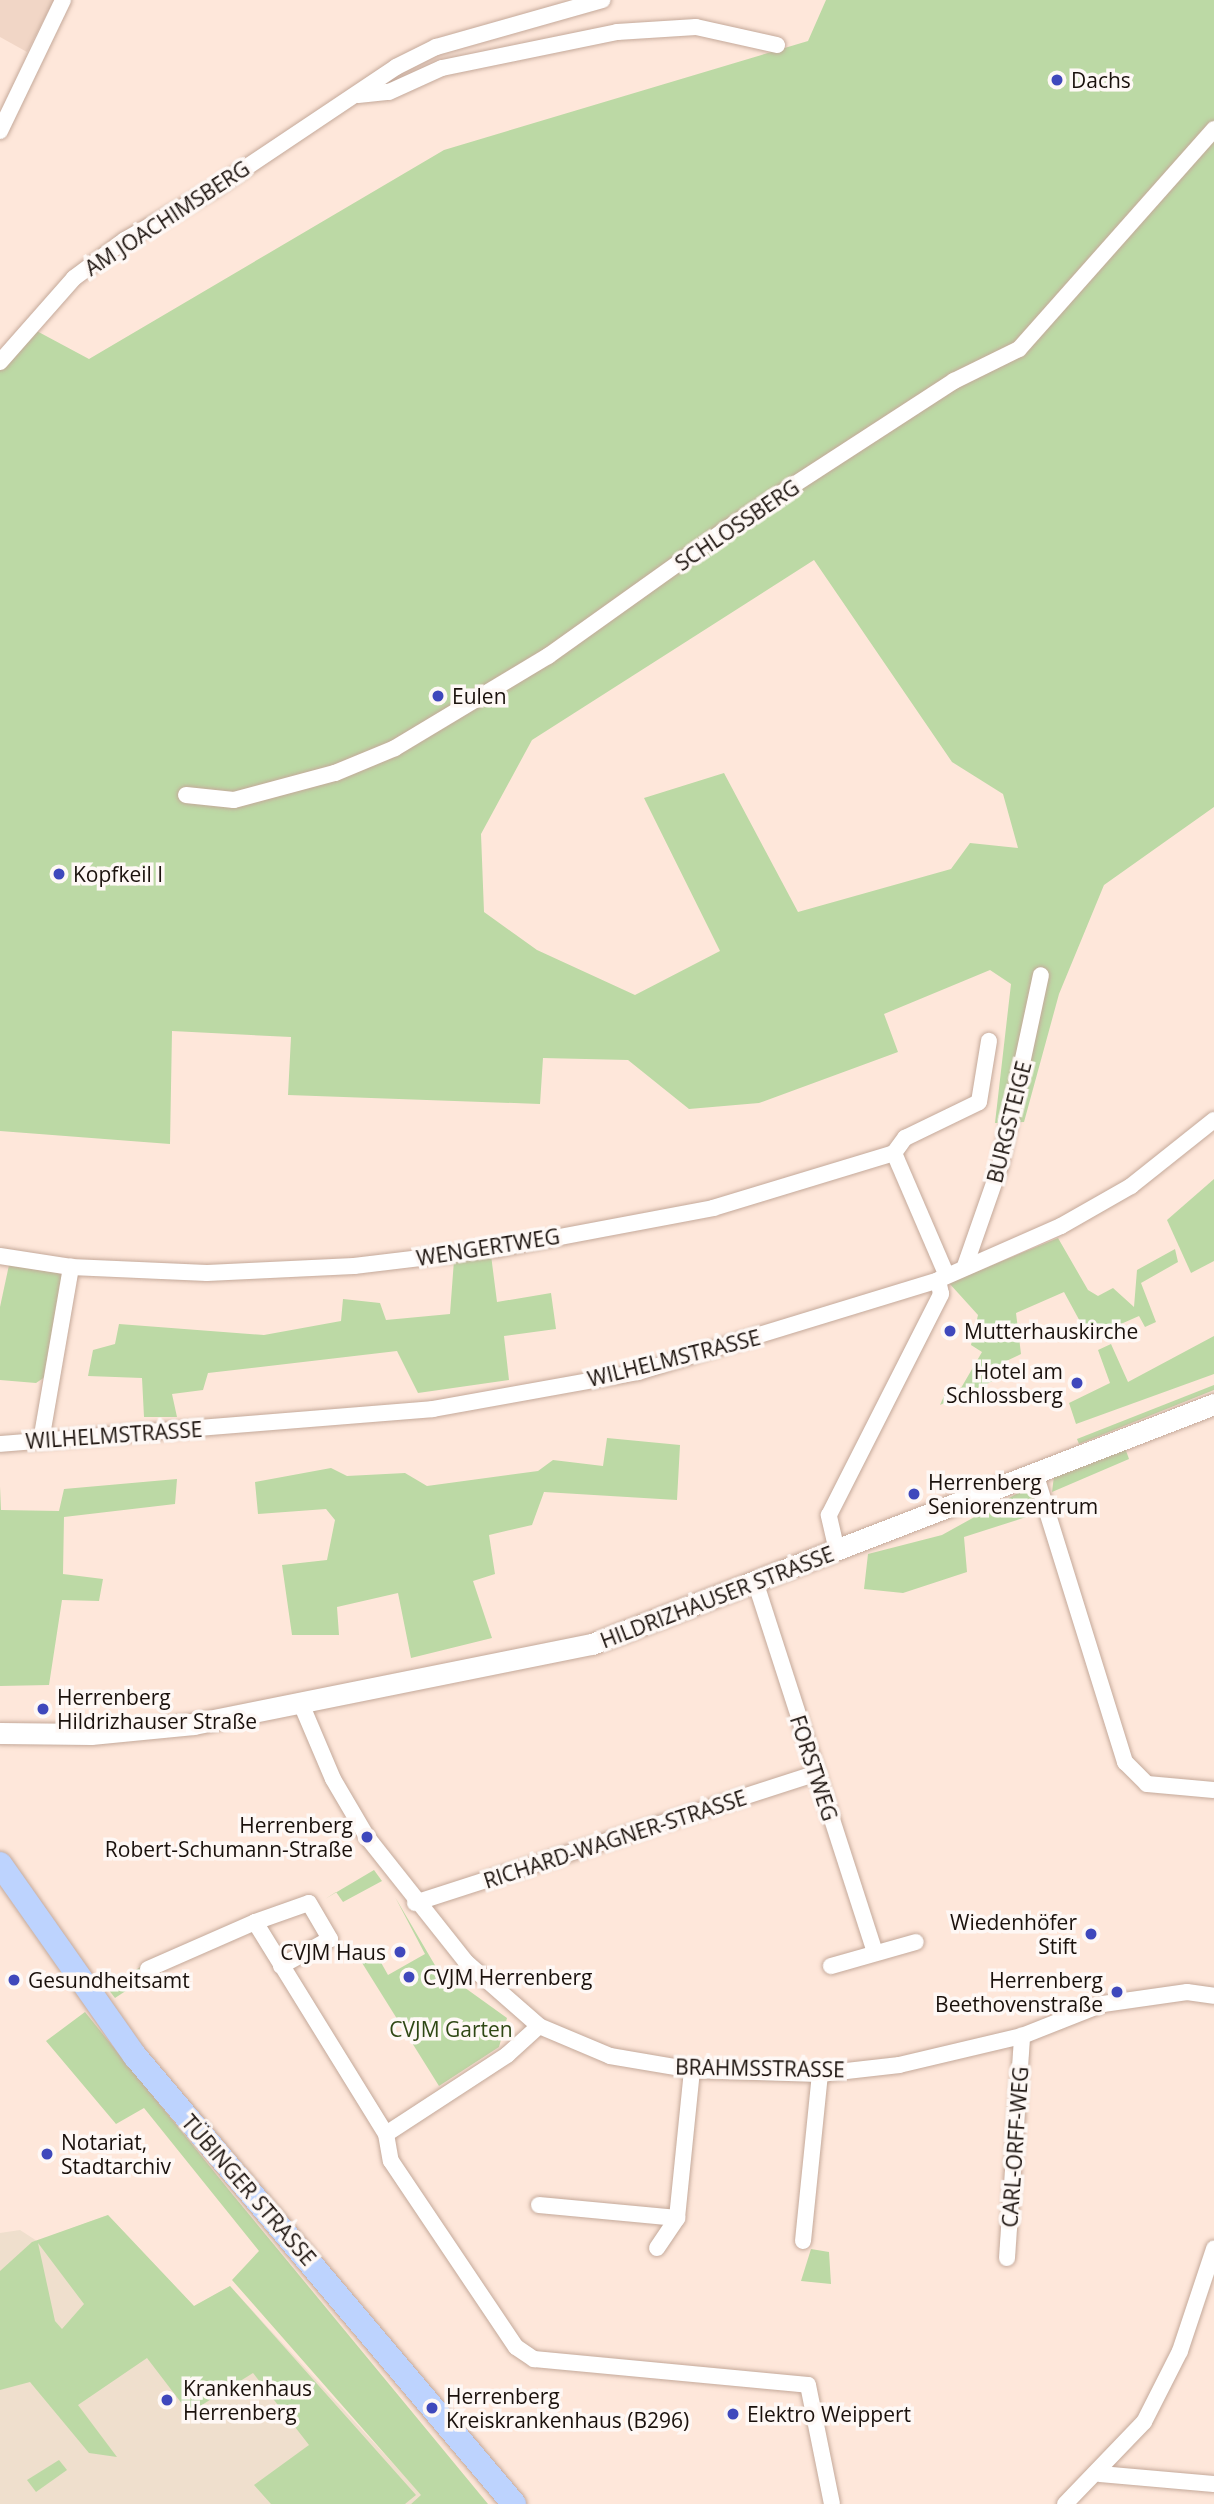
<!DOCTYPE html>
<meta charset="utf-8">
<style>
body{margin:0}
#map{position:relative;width:1214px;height:2504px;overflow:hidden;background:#fee7da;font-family:"Open Sans",sans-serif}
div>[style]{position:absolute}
.built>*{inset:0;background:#f1d6c6}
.medical>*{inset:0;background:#efdfcd}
.green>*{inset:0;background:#bcd9a5}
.roads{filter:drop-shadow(0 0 2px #c4a99a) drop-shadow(0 0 2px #c4a99a)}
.street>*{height:16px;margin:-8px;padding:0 8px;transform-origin:8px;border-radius:8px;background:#fff}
.secondary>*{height:21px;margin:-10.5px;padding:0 10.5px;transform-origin:10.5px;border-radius:10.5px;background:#fff}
.primary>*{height:24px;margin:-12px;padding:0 12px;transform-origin:12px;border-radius:12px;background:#bdd3fe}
.dots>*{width:19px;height:19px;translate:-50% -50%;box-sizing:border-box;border:4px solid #fef8f5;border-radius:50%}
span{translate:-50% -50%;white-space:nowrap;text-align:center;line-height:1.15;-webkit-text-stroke:7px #fef8f5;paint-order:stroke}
.poi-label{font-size:21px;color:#1a110c}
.left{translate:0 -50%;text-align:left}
.right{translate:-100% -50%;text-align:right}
.street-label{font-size:21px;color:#1a110c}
.park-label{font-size:21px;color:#2f4815}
</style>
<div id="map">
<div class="built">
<div style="clip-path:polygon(0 0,54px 0,27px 52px,0 37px)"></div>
</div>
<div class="medical">
<div style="clip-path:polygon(108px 2215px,194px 2306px,230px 2286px,422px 2495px,411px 2504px,0 2504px,0 2233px,20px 2230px,37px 2241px)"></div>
</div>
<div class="green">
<div style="clip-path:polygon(evenodd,826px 0,1214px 0,1214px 807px,1104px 885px,1059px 994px,1024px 1122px,995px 1123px,1011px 984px,990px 970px,884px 1014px,898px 1052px,759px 1103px,689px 1109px,628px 1060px,543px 1058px,540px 1104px,288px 1095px,291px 1037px,172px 1031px,170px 1144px,0 1131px,0 362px,33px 329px,89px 359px,444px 150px,808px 41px,826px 0,814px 560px,952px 762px,1003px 794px,1018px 848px,970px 843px,951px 869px,798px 912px,724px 773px,644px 798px,720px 951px,635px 995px,537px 950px,484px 912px,481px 834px,532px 740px,814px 560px)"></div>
<div style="clip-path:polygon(1214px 1179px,1214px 1261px,1191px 1273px,1167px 1220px)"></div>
<div style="clip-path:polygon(1058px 1238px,1088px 1290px,1098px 1296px,1113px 1288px,1134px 1307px,1137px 1270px,1175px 1249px,1178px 1262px,1141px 1283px,1156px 1322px,1145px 1327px,1139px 1316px,1089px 1338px,1064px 1292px,1016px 1313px,1021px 1354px,1000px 1364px,1002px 1377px,940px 1405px,949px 1385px,961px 1388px,982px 1352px,971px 1345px,978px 1315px,949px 1283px)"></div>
<div style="clip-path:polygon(491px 1255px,497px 1302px,551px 1293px,556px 1329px,504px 1336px,509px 1380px,418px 1393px,397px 1351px,208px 1373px,203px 1390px,172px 1394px,177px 1417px,144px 1417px,142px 1378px,88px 1376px,93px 1350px,115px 1344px,119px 1324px,264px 1335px,341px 1321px,343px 1299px,380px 1303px,386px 1320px,450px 1314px,454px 1260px)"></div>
<div style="clip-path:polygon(9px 1265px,64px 1274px,45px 1377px,36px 1383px,0 1380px,0 1307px)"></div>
<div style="clip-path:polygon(1214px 1336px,1214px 1374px,1076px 1424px,1069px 1403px,1110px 1383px,1098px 1350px,1111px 1344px,1128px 1382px)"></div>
<div style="clip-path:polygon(1214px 1385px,1214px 1390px,1079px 1444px,1077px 1439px)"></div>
<div style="clip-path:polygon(607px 1438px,680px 1445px,677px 1500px,544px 1492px,532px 1525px,489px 1535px,495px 1574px,473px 1581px,492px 1638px,411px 1658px,398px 1593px,337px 1607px,339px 1635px,292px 1635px,282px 1565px,327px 1560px,335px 1520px,326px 1509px,258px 1514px,255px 1482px,331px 1468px,347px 1476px,405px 1473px,427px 1486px,538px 1471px,553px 1460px,603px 1466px)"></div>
<div style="clip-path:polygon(1124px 1445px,1129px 1459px,1052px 1492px,1054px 1476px)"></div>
<div style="clip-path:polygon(177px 1479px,175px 1504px,64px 1517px,63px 1574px,103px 1579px,99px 1601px,62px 1600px,49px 1685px,0 1686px,0 1486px,1px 1510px,59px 1511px,64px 1489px)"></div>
<div style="clip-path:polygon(1025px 1489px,1036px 1494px,1039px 1513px,964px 1537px,967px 1572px,903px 1593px,864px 1589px,868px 1554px,942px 1535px)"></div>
<div style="clip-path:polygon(374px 1870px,382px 1881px,343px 1902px,336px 1892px,325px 1899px)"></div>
<div style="clip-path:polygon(395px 1897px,436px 1967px,507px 2018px,499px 2047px,439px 2086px,359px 1958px,374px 1950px,388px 1975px,425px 1954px)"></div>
<div style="clip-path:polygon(143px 1965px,150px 1975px,115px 1998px,108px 1989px)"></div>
<div style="clip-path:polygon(85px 2012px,233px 2195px,488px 2504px,411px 2504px,421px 2495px,232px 2280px,259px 2251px,144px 2108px,116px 2124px,46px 2041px)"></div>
<div style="clip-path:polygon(evenodd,108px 2215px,194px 2306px,230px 2286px,416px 2495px,405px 2504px,271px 2504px,254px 2485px,309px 2445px,253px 2373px,189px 2413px,147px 2358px,78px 2405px,117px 2457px,89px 2453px,30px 2382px,0 2390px,0 2271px,32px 2242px,108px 2215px,38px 2243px,84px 2304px,62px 2329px,55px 2321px,38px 2243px)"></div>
<div style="clip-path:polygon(811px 2249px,829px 2252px,831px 2284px,801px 2281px)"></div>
<div style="clip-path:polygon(59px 2460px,67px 2470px,36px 2492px,27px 2480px)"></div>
</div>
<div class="roads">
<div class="street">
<div style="left:358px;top:95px;width:31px;rotate:-6deg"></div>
<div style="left:389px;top:92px;width:58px;rotate:-24.4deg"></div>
<div style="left:442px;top:68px;width:179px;rotate:-11.6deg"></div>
<div style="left:617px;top:32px;width:79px;rotate:-3.6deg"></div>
<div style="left:696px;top:27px;width:83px;rotate:12.5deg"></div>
<div style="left:0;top:131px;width:145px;rotate:-64.3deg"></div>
<div style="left:0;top:362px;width:112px;rotate:-48.6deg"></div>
<div style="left:74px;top:278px;width:64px;rotate:-36.7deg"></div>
<div style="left:125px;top:240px;width:103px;rotate:-29.8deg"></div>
<div style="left:214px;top:189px;width:219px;rotate:-33.8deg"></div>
<div style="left:396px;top:67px;width:45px;rotate:-26.6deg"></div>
<div style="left:436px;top:47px;width:173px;rotate:-15.8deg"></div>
<div style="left:186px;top:795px;width:48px;rotate:5.9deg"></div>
<div style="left:234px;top:800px;width:105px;rotate:-15deg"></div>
<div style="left:335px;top:773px;width:65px;rotate:-22.6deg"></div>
<div style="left:395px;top:748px;width:179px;rotate:-31deg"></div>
<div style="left:548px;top:656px;width:219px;rotate:-35.5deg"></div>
<div style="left:726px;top:529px;width:272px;rotate:-33deg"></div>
<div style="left:954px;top:381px;width:72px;rotate:-26.2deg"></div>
<div style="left:1019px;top:349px;width:294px;rotate:-48.4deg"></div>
<div style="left:894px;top:1153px;width:132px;rotate:66.7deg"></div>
<div style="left:0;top:1256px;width:72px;rotate:8.8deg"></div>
<div style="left:71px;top:1267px;width:136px;rotate:2.5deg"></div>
<div style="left:207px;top:1273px;width:147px;rotate:-2.7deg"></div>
<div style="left:354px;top:1266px;width:149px;rotate:-6.9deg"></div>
<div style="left:502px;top:1248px;width:215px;rotate:-10.7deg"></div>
<div style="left:713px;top:1208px;width:189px;rotate:-16.9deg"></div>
<div style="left:894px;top:1153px;width:19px;rotate:-54deg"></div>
<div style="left:905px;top:1138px;width:82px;rotate:-25.9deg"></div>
<div style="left:979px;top:1102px;width:62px;rotate:-80.7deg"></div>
<div style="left:965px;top:1266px;width:106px;rotate:-70.7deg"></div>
<div style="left:1000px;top:1166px;width:195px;rotate:-77.9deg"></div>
<div style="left:41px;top:1441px;width:177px;rotate:-80.2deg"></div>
<div style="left:0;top:1444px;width:434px;rotate:-4.6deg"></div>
<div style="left:433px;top:1409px;width:208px;rotate:-10.2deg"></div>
<div style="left:638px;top:1372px;width:314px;rotate:-17deg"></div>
<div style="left:938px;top:1280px;width:134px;rotate:-23.7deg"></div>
<div style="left:1061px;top:1226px;width:81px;rotate:-29.7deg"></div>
<div style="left:1131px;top:1186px;width:106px;rotate:-38.5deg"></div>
<div style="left:1035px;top:1473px;width:303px;rotate:72.7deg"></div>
<div style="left:1125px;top:1762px;width:31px;rotate:45deg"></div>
<div style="left:1147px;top:1784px;width:67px;rotate:5.1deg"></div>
<div style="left:837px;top:1551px;width:37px;rotate:-103deg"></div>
<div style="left:829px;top:1515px;width:248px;rotate:-63.1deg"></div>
<div style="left:941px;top:1294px;width:14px;rotate:-102deg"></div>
<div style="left:756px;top:1584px;width:387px;rotate:72.1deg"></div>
<div style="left:302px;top:1706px;width:79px;rotate:67deg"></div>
<div style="left:333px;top:1779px;width:67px;rotate:59.6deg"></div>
<div style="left:367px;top:1837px;width:159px;rotate:51.6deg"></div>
<div style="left:466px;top:1962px;width:97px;rotate:41.2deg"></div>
<div style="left:539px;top:2026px;width:77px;rotate:22.9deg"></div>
<div style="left:610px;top:2056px;width:83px;rotate:9.7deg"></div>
<div style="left:692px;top:2070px;width:128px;rotate:1.8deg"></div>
<div style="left:820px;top:2074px;width:80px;rotate:-6.5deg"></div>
<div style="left:899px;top:2065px;width:126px;rotate:-13.3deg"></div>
<div style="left:1022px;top:2036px;width:87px;rotate:-21.6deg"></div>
<div style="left:1103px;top:2004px;width:85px;rotate:-8.1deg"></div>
<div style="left:1187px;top:1992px;width:27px;rotate:8deg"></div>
<div style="left:415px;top:1903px;width:420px;rotate:-17.9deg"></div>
<div style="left:255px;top:1922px;width:57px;rotate:-19.4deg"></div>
<div style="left:309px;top:1903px;width:42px;rotate:59.7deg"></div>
<div style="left:330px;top:1939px;width:56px;rotate:151.1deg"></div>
<div style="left:831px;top:1966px;width:88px;rotate:-15.8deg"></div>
<div style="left:148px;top:1969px;width:117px;rotate:-23.7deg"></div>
<div style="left:255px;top:1922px;width:249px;rotate:58.3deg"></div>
<div style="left:386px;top:2134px;width:27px;rotate:80deg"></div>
<div style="left:391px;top:2161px;width:224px;rotate:56.1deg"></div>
<div style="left:516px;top:2347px;width:22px;rotate:34deg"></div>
<div style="left:534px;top:2359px;width:275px;rotate:5.4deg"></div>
<div style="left:808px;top:2385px;width:121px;rotate:78.6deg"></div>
<div style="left:386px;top:2134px;width:145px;rotate:-33.1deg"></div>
<div style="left:507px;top:2055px;width:43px;rotate:-42.2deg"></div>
<div style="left:539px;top:2205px;width:139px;rotate:5.4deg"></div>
<div style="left:677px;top:2218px;width:149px;rotate:-84.2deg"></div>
<div style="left:803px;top:2241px;width:168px;rotate:-84.2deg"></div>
<div style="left:657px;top:2248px;width:36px;rotate:-56deg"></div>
<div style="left:1007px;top:2258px;width:223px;rotate:-86.1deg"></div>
<div style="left:1100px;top:2474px;width:114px;rotate:5deg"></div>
<div style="left:1065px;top:2504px;width:114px;rotate:-46.1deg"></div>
<div style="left:1144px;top:2422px;width:80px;rotate:-63.1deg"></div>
<div style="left:1180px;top:2351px;width:108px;rotate:-71.6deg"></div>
</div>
<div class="secondary">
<div style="left:0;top:1733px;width:91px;rotate:0.6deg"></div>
<div style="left:91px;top:1734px;width:103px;rotate:-5.5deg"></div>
<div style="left:194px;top:1724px;width:406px;rotate:-11.4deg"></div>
<div style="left:592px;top:1644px;width:667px;rotate:-21.1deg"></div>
</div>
<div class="primary">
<div style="left:0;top:1864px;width:235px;rotate:54.9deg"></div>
<div style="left:135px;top:2056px;width:587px;rotate:49.77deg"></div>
</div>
</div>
<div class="dots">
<div style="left:1057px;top:80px;background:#3f48bc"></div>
<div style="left:438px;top:696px;background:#3f48bc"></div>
<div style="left:59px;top:874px;background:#3f48bc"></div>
<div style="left:950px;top:1331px;background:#3f48bc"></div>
<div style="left:1077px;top:1383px;background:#3f48bc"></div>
<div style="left:914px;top:1494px;background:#3f48bc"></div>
<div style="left:43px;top:1709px;background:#3f48bc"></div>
<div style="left:367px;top:1837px;background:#3f48bc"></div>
<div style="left:1091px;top:1934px;background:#3f48bc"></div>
<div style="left:400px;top:1952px;background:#3f48bc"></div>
<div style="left:409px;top:1977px;background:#3f48bc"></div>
<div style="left:14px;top:1980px;background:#3f48bc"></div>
<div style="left:1117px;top:1992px;background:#3f48bc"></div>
<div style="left:47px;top:2154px;background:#3f48bc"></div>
<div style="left:167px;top:2400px;background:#3f48bc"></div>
<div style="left:432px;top:2408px;background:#3f48bc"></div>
<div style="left:733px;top:2414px;background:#3f48bc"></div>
</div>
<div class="poi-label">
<span class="left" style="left:1071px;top:80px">Dachs</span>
<span class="left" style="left:452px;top:696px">Eulen</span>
<span class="left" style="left:73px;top:874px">Kopfkeil I</span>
<span class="left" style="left:964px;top:1331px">Mutterhauskirche</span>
<span class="right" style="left:1063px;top:1383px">Hotel am<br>Schlossberg</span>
<span class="left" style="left:928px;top:1494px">Herrenberg<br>Seniorenzentrum</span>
<span class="left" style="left:57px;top:1709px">Herrenberg<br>Hildrizhauser Straße</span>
<span class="right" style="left:353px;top:1837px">Herrenberg<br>Robert-Schumann-Straße</span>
<span class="right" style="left:1077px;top:1934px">Wiedenhöfer<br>Stift</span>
<span class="right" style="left:386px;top:1952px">CVJM Haus</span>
<span class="left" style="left:423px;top:1977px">CVJM Herrenberg</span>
<span class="left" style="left:28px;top:1980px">Gesundheitsamt</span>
<span class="right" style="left:1103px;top:1992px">Herrenberg<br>Beethovenstraße</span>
<span class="left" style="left:61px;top:2154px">Notariat,<br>Stadtarchiv</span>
<span class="left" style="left:183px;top:2400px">Krankenhaus<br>Herrenberg</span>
<span class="left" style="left:446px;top:2408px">Herrenberg<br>Kreiskrankenhaus (B296)</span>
<span class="left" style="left:747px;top:2414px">Elektro Weippert</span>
</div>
<div class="street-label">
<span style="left:167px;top:218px;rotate:-33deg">AM JOACHIMSBERG</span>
<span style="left:737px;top:525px;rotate:-34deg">SCHLOSSBERG</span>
<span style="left:1009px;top:1122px;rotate:-76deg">BURGSTEIGE</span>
<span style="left:488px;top:1247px;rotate:-9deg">WENGERTWEG</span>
<span style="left:674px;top:1358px;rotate:-14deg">WILHELMSTRASSE</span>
<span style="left:114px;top:1435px;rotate:-4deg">WILHELMSTRASSE</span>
<span style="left:717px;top:1597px;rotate:-21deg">HILDRIZHAUSER STRASSE</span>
<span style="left:814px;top:1768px;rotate:72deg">FORSTWEG</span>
<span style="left:615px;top:1839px;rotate:-18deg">RICHARD-WAGNER-STRASSE</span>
<span style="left:760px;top:2068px;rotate:1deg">BRAHMSSTRASSE</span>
<span style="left:1015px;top:2147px;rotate:-86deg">CARL-ORFF-WEG</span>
<span style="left:249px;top:2190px;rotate:49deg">TÜBINGER STRASSE</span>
</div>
<div class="park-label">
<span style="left:451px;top:2029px">CVJM Garten</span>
</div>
</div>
